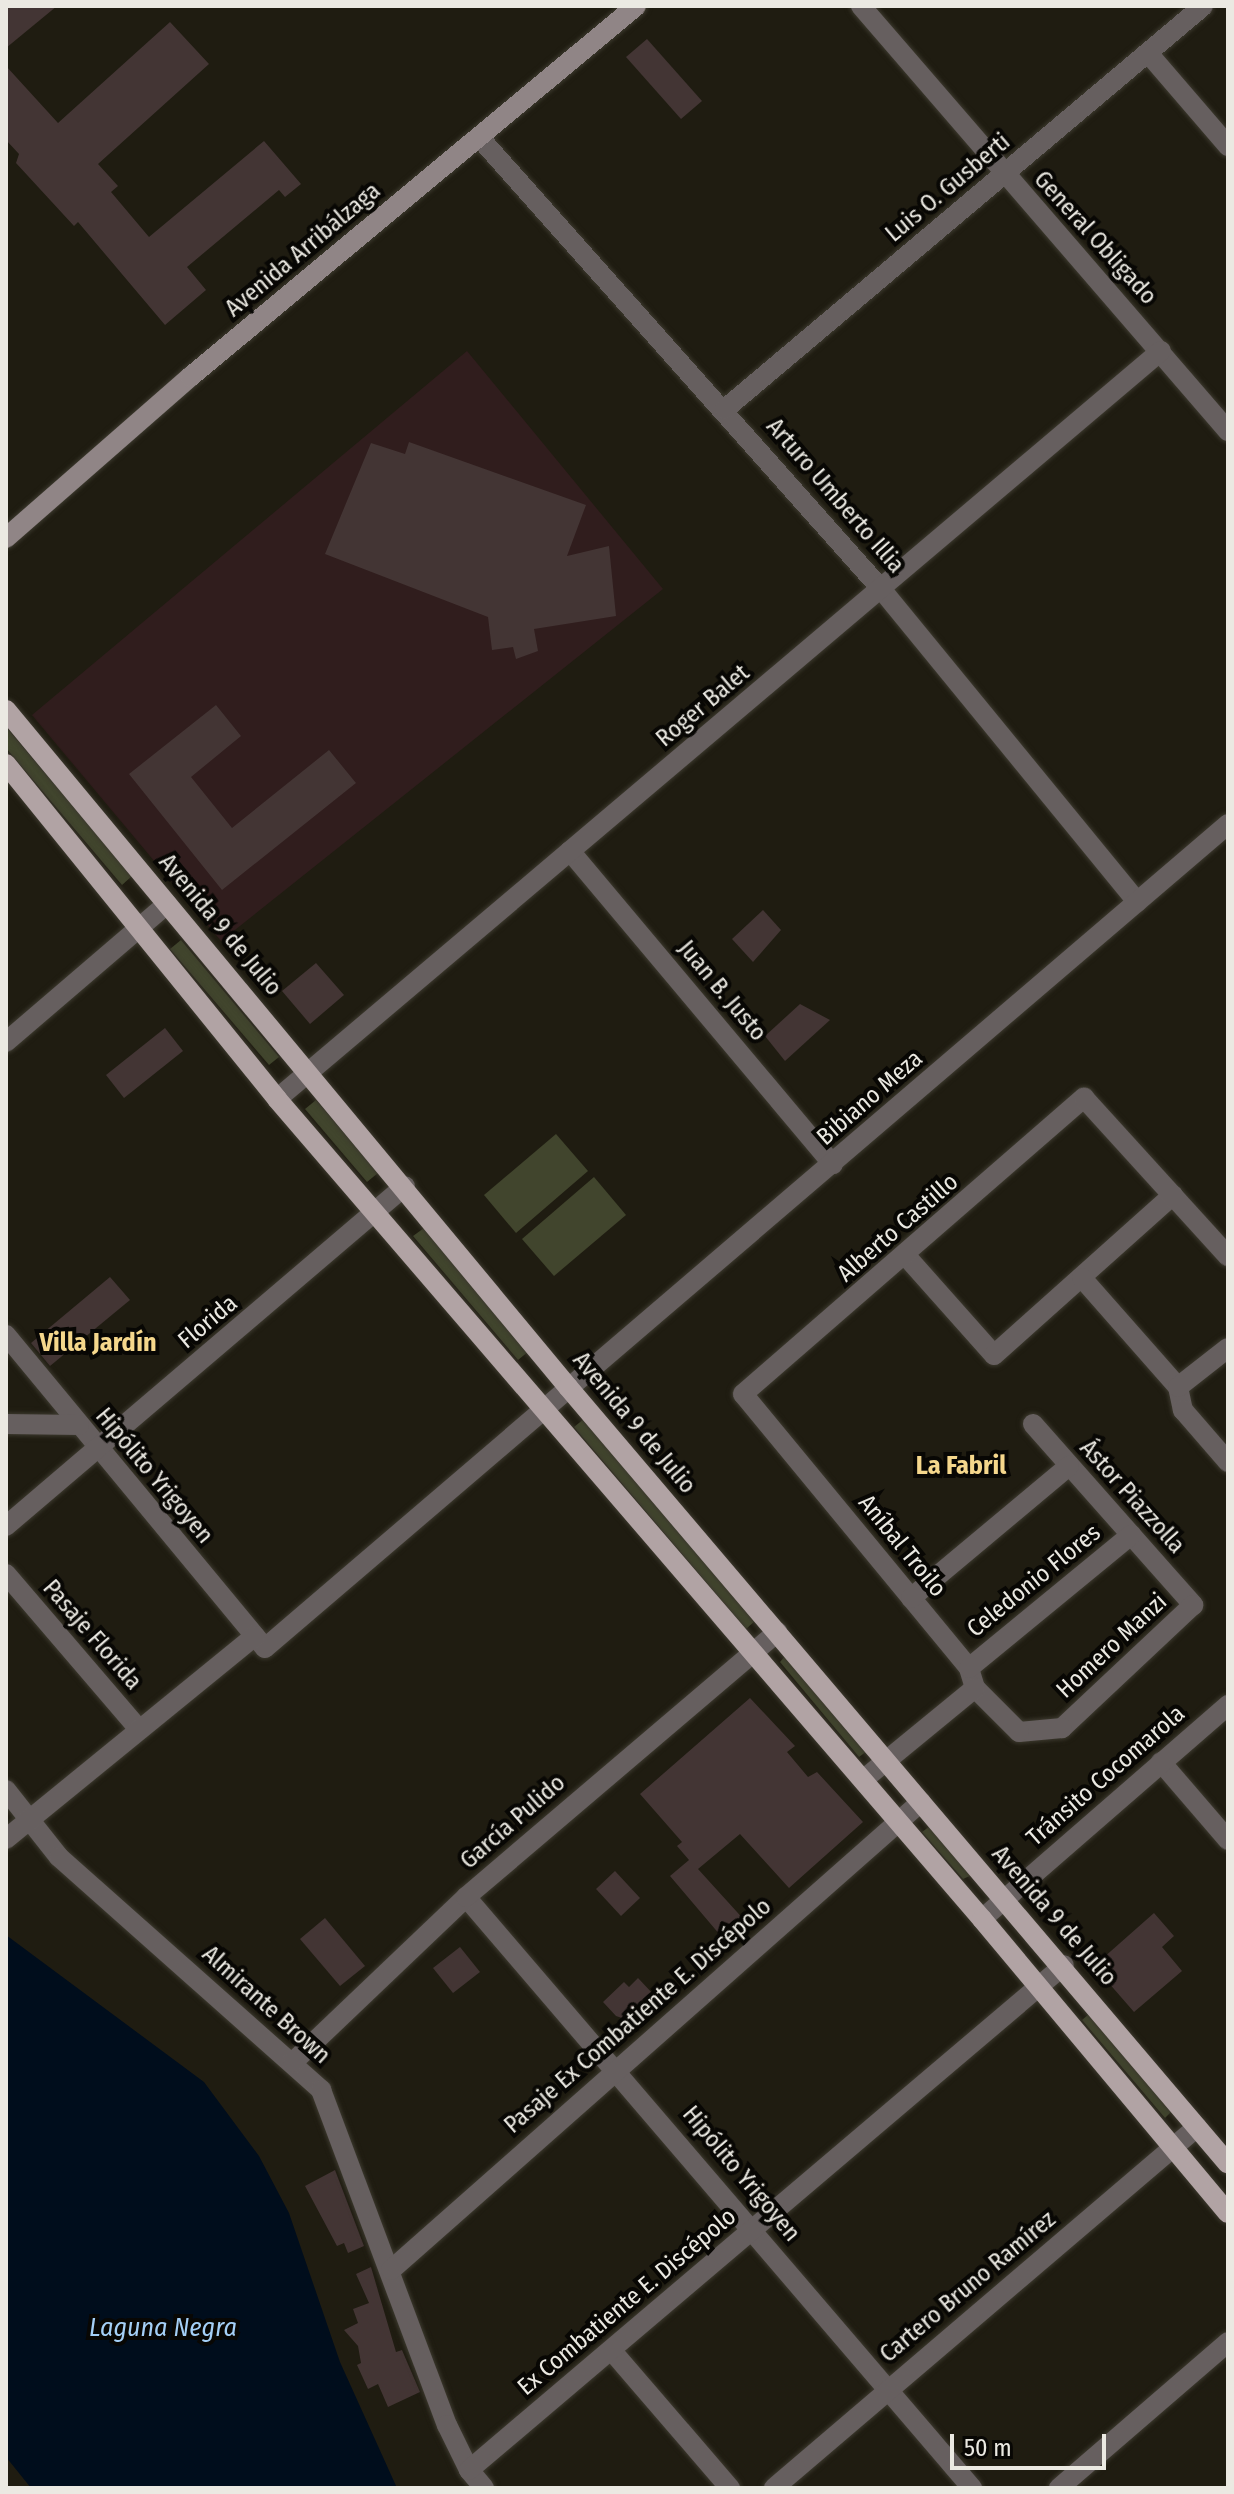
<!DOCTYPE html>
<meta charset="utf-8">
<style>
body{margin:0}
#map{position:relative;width:1234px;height:2494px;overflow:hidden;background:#1f1c11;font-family:"Fira Sans Condensed",sans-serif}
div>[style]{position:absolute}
.education>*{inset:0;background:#301d1d}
.green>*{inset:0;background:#41452d}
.water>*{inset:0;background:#000d1c}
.building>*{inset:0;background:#433534}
.roads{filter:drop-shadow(0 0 2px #3c392e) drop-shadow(0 0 2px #3c392e)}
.minor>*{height:20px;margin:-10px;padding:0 10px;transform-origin:10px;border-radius:10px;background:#665f5f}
.tertiary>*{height:20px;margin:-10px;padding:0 10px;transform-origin:10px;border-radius:10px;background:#665f5f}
.secondary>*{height:20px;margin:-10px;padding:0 10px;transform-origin:10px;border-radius:10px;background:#908586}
.primary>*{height:20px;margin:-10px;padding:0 10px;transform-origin:10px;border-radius:10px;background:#b1a3a4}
span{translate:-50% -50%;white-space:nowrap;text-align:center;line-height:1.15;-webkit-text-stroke:8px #080704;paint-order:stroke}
.street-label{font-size:24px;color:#ebe9e2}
.neighbourhood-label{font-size:26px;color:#f5d78c;font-weight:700}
.water-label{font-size:26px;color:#a4cff6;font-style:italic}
.frame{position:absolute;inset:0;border:8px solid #ebe9e2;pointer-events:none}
.scale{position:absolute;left:950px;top:2434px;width:156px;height:36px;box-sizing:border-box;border:4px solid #ebe9e2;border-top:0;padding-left:10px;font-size:24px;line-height:28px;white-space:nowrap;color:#ebe9e2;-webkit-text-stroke:6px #080704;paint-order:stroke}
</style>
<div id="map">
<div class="education">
<div style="clip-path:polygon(467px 351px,663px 589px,221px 941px,32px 715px)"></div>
</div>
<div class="green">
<div style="clip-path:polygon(6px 727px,132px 876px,122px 885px,6px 748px)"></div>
<div style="clip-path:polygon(181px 940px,279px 1057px,269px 1065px,170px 949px)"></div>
<div style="clip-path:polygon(316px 1100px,378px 1173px,367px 1182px,305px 1109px)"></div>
<div style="clip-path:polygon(556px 1134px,588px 1171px,516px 1233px,484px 1195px)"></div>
<div style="clip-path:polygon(594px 1177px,626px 1215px,554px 1276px,522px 1239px)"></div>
<div style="clip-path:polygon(424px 1228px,529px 1351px,518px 1360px,413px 1236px)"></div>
<div style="clip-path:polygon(585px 1418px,756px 1620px,746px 1629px,574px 1427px)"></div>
<div style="clip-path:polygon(786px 1655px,867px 1751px,859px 1757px,780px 1662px)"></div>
<div style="clip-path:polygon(930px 1826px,972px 1875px,963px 1879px,922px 1832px)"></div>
<div style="clip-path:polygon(1089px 2014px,1172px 2111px,1165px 2118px,1082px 2020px)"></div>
</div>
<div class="water">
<div style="clip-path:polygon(6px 1935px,204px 2082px,259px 2156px,289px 2213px,340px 2362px,397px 2488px,31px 2488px,6px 2457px)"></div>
</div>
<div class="building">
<div style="clip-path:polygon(6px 6px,57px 6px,6px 48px)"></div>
<div style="clip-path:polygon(170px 22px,209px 64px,98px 164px,118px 186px,111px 192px,149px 237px,264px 141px,301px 184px,285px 197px,279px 190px,187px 267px,206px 290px,165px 325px,78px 222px,74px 226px,16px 163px,19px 154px,6px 140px,6px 66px,58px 123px)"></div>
<div style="clip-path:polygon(647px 39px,702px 101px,681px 119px,626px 57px)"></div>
<div style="clip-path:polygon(409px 442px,586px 505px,567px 556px,609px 546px,616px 616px,534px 629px,538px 651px,516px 659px,513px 647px,492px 650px,488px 617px,325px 554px,371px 443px,405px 454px)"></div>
<div style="clip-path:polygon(216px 705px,241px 736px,191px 777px,232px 828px,329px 750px,356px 783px,222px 890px,129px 774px)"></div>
<div style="clip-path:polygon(763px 910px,781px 930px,753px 962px,732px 939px)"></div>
<div style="clip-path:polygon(316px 963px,344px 995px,310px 1024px,282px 991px)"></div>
<div style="clip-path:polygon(800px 1004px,830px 1020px,785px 1061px,765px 1036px)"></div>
<div style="clip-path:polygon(165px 1028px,183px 1051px,124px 1098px,106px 1075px)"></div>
<div style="clip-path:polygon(110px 1277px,130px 1300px,50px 1366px,31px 1343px)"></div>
<div style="clip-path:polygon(750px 1698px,795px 1746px,787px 1752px,808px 1777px,817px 1772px,863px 1822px,789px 1888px,740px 1834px,698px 1869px,747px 1923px,726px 1942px,670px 1876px,689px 1860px,677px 1846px,682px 1842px,640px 1794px)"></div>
<div style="clip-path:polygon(615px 1871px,640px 1898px,621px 1916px,596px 1889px)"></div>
<div style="clip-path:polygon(1154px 1913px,1174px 1936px,1162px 1947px,1182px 1971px,1134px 2012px,1094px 1966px)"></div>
<div style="clip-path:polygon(325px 1918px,365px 1966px,340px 1986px,300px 1939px)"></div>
<div style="clip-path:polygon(460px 1947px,480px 1972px,453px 1993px,433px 1968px)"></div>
<div style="clip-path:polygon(638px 1978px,654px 1995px,628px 2020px,616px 2016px,603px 2002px,624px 1982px,629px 1987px)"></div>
<div style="clip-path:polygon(335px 2170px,364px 2246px,348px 2253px,344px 2243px,337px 2246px,305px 2186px)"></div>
<div style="clip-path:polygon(371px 2267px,396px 2352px,402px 2350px,420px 2392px,388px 2407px,378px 2384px,368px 2389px,357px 2365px,361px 2363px,358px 2346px,344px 2330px,358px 2323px,353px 2309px,369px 2303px,356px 2274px)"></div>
</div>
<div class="roads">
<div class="minor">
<div style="left:861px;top:6px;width:562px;rotate:49.19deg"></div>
<div style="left:1148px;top:53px;width:123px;rotate:49.3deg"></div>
<div style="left:479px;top:137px;width:606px;rotate:48.34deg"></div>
<div style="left:882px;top:590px;width:403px;rotate:50.7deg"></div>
<div style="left:725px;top:409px;width:625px;rotate:-40.13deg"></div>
<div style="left:570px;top:851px;width:409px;rotate:50deg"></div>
<div style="left:6px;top:1042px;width:212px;rotate:-40.6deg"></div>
<div style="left:277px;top:1099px;width:1158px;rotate:-40.24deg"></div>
<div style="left:906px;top:1256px;width:132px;rotate:48.4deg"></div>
<div style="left:994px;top:1355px;width:240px;rotate:-41.8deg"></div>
<div style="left:1082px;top:1278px;width:145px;rotate:48.6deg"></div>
<div style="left:1178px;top:1387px;width:24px;rotate:78deg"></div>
<div style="left:1183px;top:1410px;width:69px;rotate:49.1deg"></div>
<div style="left:6px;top:1335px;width:406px;rotate:50.4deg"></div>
<div style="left:265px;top:1648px;width:1267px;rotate:-40.55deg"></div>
<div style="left:1178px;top:1387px;width:63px;rotate:-38deg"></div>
<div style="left:6px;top:1424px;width:73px;rotate:0.8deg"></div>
<div style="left:1033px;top:1424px;width:242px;rotate:48.5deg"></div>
<div style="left:1193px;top:1605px;width:180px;rotate:136.8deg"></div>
<div style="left:1062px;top:1728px;width:43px;rotate:174.7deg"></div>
<div style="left:1019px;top:1732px;width:62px;rotate:-135deg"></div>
<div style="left:975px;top:1688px;width:21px;rotate:-107deg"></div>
<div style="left:969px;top:1668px;width:355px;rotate:-129.5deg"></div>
<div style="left:743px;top:1394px;width:452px;rotate:-41deg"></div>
<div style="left:1084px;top:1098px;width:214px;rotate:47.7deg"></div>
<div style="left:6px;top:1526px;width:524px;rotate:-40.44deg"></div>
<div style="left:6px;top:1574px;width:204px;rotate:49.4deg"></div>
<div style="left:911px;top:1598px;width:206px;rotate:-39.9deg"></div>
<div style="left:969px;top:1668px;width:210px;rotate:-39.4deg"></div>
<div style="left:1161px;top:1762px;width:103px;rotate:49.3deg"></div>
<div style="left:863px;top:1780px;width:145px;rotate:-39.4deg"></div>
<div style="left:6px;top:1790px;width:85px;rotate:51.7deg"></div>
<div style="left:59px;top:1857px;width:351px;rotate:41.6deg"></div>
<div style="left:321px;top:2090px;width:358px;rotate:69.4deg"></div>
<div style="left:447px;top:2425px;width:50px;rotate:63.9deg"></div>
<div style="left:469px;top:2470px;width:23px;rotate:50deg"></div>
<div style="left:6px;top:1839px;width:321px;rotate:-39.2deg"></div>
<div style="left:466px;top:1897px;width:778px;rotate:49.43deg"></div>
<div style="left:293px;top:2062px;width:239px;rotate:-43.6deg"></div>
<div style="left:466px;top:1897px;width:409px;rotate:-40.4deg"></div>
<div style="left:391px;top:2270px;width:707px;rotate:-41.45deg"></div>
<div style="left:612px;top:2351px;width:181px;rotate:49.3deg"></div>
<div style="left:469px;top:2470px;width:780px;rotate:-40.32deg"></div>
<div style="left:774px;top:2488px;width:556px;rotate:-40.48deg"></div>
<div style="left:1059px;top:2488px;width:223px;rotate:-40.8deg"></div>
</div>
<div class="tertiary">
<div style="left:982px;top:1919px;width:326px;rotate:-41deg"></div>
</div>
<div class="secondary">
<div style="left:6px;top:538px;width:244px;rotate:-41.2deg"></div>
<div style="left:190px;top:377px;width:580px;rotate:-39.75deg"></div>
</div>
<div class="primary">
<div style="left:6px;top:710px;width:880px;rotate:50.3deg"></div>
<div style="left:568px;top:1387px;width:1019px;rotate:49.65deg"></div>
<div style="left:6px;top:764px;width:431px;rotate:51deg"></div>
<div style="left:277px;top:1099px;width:1081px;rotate:49.31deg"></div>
<div style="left:982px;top:1919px;width:383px;rotate:50.1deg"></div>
</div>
</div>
<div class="street-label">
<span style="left:948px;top:188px;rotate:-40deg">Luis O. Gusberti</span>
<span style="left:1095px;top:238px;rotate:48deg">General Obligado</span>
<span style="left:303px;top:250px;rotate:-40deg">Avenida Arribálzaga</span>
<span style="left:835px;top:496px;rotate:49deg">Arturo Umberto Illia</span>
<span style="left:703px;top:706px;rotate:-40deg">Roger Balet</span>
<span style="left:220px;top:925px;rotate:50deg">Avenida 9 de Julio</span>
<span style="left:722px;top:991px;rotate:50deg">Juan B. Justo</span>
<span style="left:870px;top:1098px;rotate:-41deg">Bibiano Meza</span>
<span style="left:898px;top:1228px;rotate:-41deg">Alberto Castillo</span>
<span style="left:208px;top:1322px;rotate:-40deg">Florida</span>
<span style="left:634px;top:1423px;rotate:50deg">Avenida 9 de Julio</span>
<span style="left:154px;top:1476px;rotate:50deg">Hipólito Yrigoyen</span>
<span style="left:1132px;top:1497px;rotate:48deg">Ástor Piazzolla</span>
<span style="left:902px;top:1546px;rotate:51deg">Aníbal Troilo</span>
<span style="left:1034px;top:1581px;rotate:-39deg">Celedonio Flores</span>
<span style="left:92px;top:1635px;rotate:49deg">Pasaje Florida</span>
<span style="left:1112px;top:1646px;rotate:-43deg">Homero Manzi</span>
<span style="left:1106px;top:1776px;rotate:-41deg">Tránsito Cocomarola</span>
<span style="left:513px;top:1822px;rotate:-41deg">García Pulido</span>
<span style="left:1054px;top:1916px;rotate:49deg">Avenida 9 de Julio</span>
<span style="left:266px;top:2005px;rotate:42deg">Almirante Brown</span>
<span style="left:638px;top:2016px;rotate:-41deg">Pasaje Ex Combatiente E. Discépolo</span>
<span style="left:741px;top:2174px;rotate:50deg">Hipólito Yrigoyen</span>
<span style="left:968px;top:2287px;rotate:-40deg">Cartero Bruno Ramírez</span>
<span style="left:627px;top:2302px;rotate:-40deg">Ex Combatiente E. Discépolo</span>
</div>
<div class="neighbourhood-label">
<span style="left:98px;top:1343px">Villa Jardín</span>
<span style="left:961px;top:1466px">La Fabril</span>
</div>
<div class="water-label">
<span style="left:163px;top:2328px">Laguna Negra</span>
</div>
<div class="frame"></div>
<div class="scale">50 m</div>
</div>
